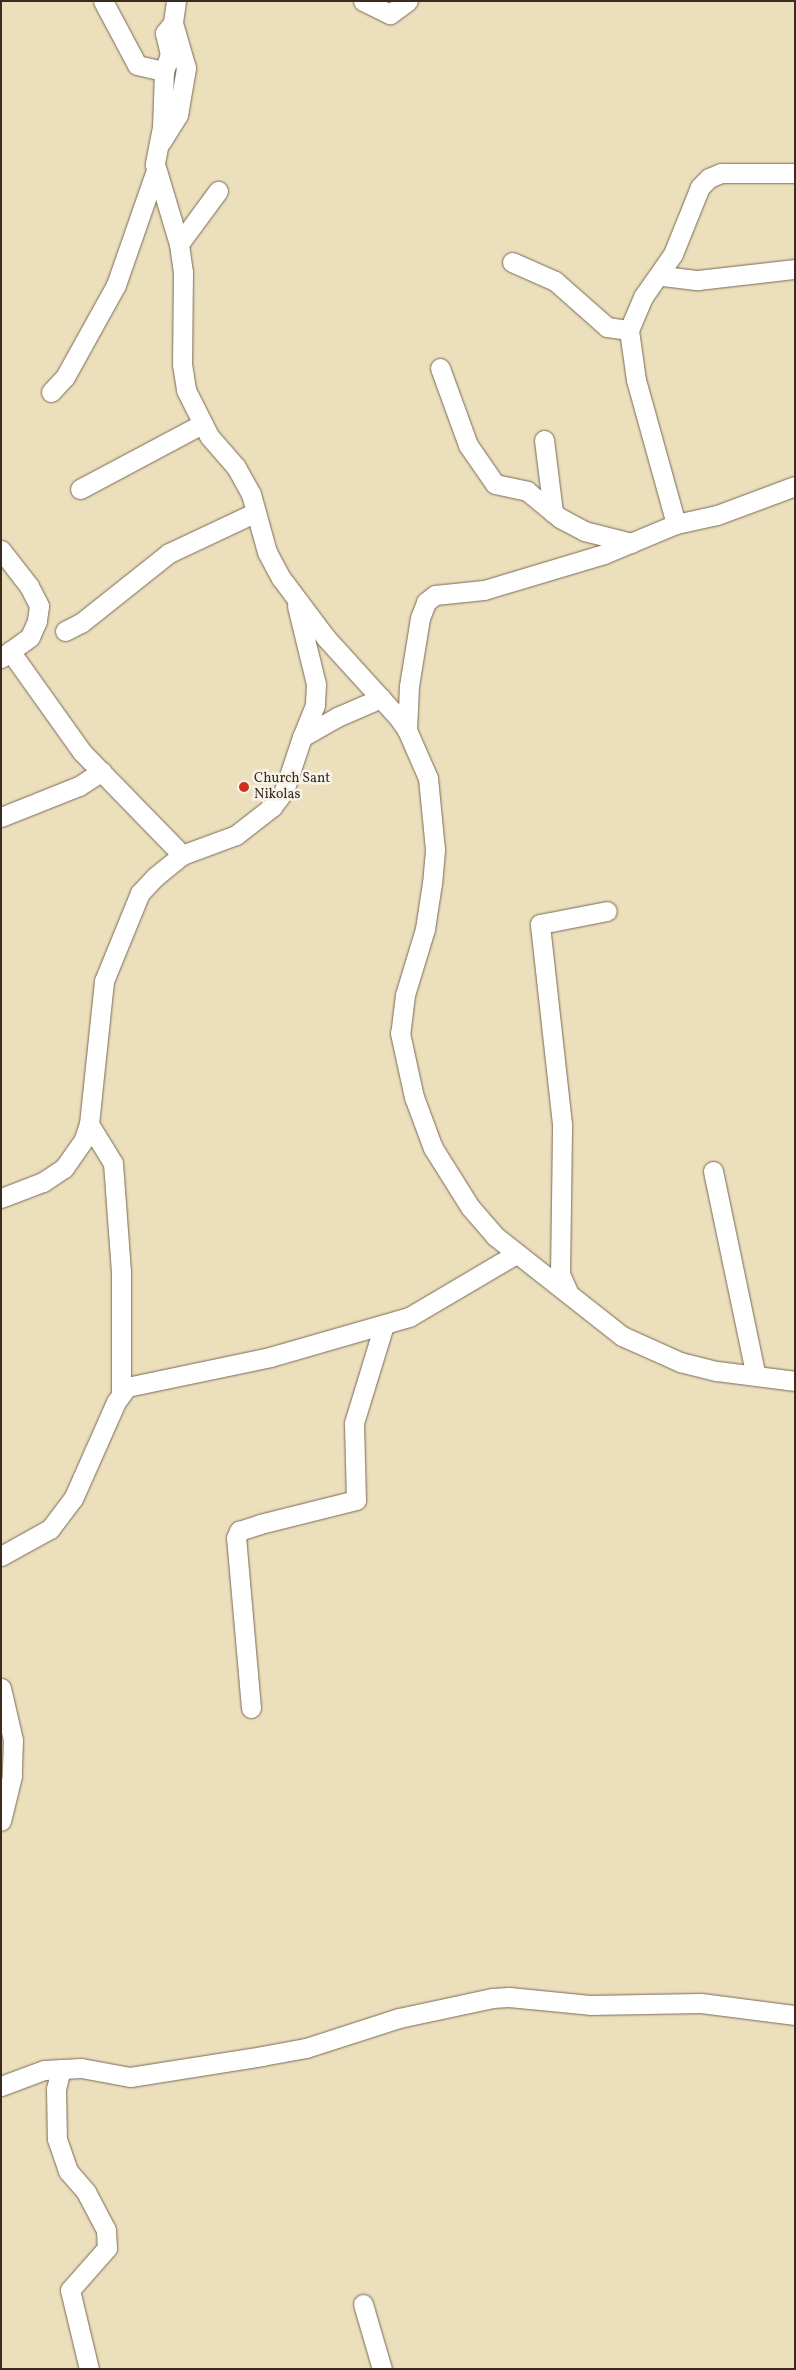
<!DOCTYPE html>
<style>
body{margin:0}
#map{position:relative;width:796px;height:2370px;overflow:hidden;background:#ecdfbc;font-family:Vollkorn,serif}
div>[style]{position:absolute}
.roads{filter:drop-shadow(0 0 1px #796955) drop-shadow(0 0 1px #796955)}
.street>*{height:19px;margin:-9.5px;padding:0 9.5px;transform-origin:9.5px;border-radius:9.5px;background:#fff}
.dots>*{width:14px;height:14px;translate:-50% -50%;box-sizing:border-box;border:2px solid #f7f3e8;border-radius:50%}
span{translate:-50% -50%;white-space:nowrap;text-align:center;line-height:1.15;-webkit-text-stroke:5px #f7f3e8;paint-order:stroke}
.poi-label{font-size:14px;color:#3b2a1e}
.left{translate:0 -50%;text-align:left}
.frame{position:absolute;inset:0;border:2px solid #3b2a1e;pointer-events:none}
</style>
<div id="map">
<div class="roads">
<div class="street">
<div style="left:103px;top:1px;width:72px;rotate:62deg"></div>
<div style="left:137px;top:65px;width:28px;rotate:13deg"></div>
<div style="left:176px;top:1px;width:22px;rotate:98deg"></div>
<div style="left:173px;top:23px;width:13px;rotate:129deg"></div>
<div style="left:165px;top:33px;width:22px;rotate:77deg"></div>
<div style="left:170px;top:54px;width:18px;rotate:109deg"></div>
<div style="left:164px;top:71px;width:56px;rotate:92deg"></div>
<div style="left:162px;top:127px;width:38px;rotate:101deg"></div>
<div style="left:155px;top:164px;width:84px;rotate:73.3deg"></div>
<div style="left:179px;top:244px;width:28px;rotate:82deg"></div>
<div style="left:183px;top:272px;width:92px;rotate:90.6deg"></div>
<div style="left:182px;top:364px;width:26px;rotate:81deg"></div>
<div style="left:186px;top:390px;width:51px;rotate:63.4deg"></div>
<div style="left:209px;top:436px;width:41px;rotate:48.9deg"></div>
<div style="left:236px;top:467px;width:31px;rotate:61deg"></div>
<div style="left:251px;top:494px;width:60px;rotate:74.6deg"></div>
<div style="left:267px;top:552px;width:30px;rotate:62deg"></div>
<div style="left:281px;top:578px;width:75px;rotate:53.1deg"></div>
<div style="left:326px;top:638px;width:107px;rotate:47.7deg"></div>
<div style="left:398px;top:717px;width:16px;rotate:55deg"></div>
<div style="left:407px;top:730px;width:52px;rotate:66.4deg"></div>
<div style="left:428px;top:778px;width:72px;rotate:84.4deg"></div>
<div style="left:435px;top:850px;width:33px;rotate:95deg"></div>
<div style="left:432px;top:883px;width:47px;rotate:98.7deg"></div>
<div style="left:425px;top:929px;width:69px;rotate:106.9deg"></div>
<div style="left:405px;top:995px;width:38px;rotate:97deg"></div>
<div style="left:400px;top:1033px;width:66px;rotate:77.7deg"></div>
<div style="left:414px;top:1097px;width:54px;rotate:69.6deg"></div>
<div style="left:433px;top:1148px;width:70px;rotate:57.9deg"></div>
<div style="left:470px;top:1207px;width:38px;rotate:49deg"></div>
<div style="left:495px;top:1236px;width:162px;rotate:38.2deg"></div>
<div style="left:622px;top:1336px;width:64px;rotate:24.1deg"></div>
<div style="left:680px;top:1362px;width:38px;rotate:14deg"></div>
<div style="left:717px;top:1371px;width:79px;rotate:7.3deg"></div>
<div style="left:363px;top:1px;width:30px;rotate:26deg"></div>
<div style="left:390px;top:14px;width:22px;rotate:-36deg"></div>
<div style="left:161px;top:142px;width:32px;rotate:-58deg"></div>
<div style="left:178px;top:115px;width:48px;rotate:-80.3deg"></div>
<div style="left:186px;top:68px;width:47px;rotate:-106.1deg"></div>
<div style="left:179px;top:244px;width:66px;rotate:-53.7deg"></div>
<div style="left:512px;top:262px;width:47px;rotate:23.8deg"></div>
<div style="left:555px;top:281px;width:69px;rotate:41.5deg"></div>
<div style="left:607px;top:327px;width:22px;rotate:8deg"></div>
<div style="left:662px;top:270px;width:6px;rotate:81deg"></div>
<div style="left:663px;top:276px;width:35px;rotate:7deg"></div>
<div style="left:698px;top:280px;width:98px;rotate:-6.5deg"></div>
<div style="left:440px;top:368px;width:82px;rotate:70deg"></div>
<div style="left:468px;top:445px;width:47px;rotate:55.3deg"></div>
<div style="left:495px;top:484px;width:33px;rotate:12deg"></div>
<div style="left:527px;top:491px;width:43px;rotate:39.3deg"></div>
<div style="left:560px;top:518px;width:27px;rotate:28deg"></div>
<div style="left:584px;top:531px;width:49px;rotate:14deg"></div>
<div style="left:51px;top:392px;width:21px;rotate:-47deg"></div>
<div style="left:65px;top:377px;width:105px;rotate:-61deg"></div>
<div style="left:116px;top:285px;width:119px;rotate:-70.8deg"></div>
<div style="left:544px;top:440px;width:73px;rotate:82.9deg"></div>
<div style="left:80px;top:489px;width:138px;rotate:-28deg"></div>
<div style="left:676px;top:524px;width:149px;rotate:-105.5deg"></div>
<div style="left:636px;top:380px;width:50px;rotate:-98deg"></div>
<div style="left:629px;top:330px;width:36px;rotate:-67deg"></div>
<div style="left:643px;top:297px;width:52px;rotate:-55.1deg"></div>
<div style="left:673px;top:254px;width:72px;rotate:-68.1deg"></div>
<div style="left:700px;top:187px;width:13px;rotate:-45deg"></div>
<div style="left:709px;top:178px;width:13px;rotate:-23deg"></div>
<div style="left:721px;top:173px;width:74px"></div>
<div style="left:1px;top:550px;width:46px;rotate:52.1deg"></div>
<div style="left:29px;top:586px;width:22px;rotate:63deg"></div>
<div style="left:39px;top:606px;width:15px;rotate:98deg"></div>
<div style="left:37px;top:621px;width:17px;rotate:114deg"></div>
<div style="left:30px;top:637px;width:36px;rotate:144deg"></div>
<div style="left:297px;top:606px;width:80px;rotate:76.3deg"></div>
<div style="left:316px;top:684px;width:21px;rotate:93deg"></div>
<div style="left:315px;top:705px;width:35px;rotate:112deg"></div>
<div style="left:65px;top:631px;width:18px;rotate:-27deg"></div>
<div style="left:81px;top:623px;width:112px;rotate:-38.5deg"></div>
<div style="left:169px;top:553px;width:96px;rotate:-25.2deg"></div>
<div style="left:10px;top:651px;width:124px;rotate:54.5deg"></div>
<div style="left:82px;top:752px;width:144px;rotate:45.8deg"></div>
<div style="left:407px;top:730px;width:44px;rotate:-87.4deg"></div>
<div style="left:409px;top:686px;width:69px;rotate:-80.8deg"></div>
<div style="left:420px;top:618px;width:17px;rotate:-69deg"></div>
<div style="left:426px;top:602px;width:11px;rotate:-38deg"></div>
<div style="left:435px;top:595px;width:49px;rotate:-5.8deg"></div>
<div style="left:484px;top:590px;width:125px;rotate:-16.7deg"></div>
<div style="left:604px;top:554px;width:78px;rotate:-22.6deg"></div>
<div style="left:676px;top:524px;width:42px;rotate:-12.4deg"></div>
<div style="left:717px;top:515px;width:83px;rotate:-20.4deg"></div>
<div style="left:1px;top:817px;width:84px;rotate:-21.7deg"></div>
<div style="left:79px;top:786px;width:27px;rotate:-33deg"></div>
<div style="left:89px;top:1124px;width:46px;rotate:58.4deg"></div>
<div style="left:113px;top:1163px;width:109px;rotate:85.8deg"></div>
<div style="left:121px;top:1272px;width:121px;rotate:90deg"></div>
<div style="left:713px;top:1171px;width:209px;rotate:78.2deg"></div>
<div style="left:1px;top:1198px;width:45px;rotate:-20.9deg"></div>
<div style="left:43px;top:1182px;width:25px;rotate:-34deg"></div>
<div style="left:64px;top:1168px;width:35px;rotate:-55deg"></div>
<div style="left:84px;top:1139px;width:16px;rotate:-72deg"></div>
<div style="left:89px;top:1124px;width:144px;rotate:-84deg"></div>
<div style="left:104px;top:981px;width:95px;rotate:-67.8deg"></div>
<div style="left:140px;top:893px;width:22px;rotate:-47deg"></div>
<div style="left:155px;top:877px;width:35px;rotate:-39deg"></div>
<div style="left:182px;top:855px;width:58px;rotate:-20.3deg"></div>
<div style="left:236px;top:835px;width:46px;rotate:-37.9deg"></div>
<div style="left:272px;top:807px;width:20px;rotate:-53deg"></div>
<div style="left:284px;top:791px;width:57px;rotate:-71.6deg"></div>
<div style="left:302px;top:737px;width:40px;rotate:-29.7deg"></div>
<div style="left:337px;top:717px;width:48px;rotate:-23.4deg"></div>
<div style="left:569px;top:1294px;width:22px;rotate:-114deg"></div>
<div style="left:560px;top:1274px;width:150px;rotate:-89.2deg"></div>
<div style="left:562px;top:1124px;width:201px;rotate:-96.3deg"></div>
<div style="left:540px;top:924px;width:68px;rotate:-11deg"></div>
<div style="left:1px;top:1556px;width:56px;rotate:-28.9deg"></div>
<div style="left:50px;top:1529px;width:38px;rotate:-53deg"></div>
<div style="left:73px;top:1499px;width:106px;rotate:-66.1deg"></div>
<div style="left:116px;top:1402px;width:19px;rotate:-54deg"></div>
<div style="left:127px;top:1387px;width:146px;rotate:-11.8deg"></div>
<div style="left:270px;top:1357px;width:145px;rotate:-16.1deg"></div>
<div style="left:409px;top:1317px;width:124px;rotate:-30.5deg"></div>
<div style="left:1px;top:1688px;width:53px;rotate:77deg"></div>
<div style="left:13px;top:1740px;width:36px;rotate:92deg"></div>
<div style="left:12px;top:1776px;width:46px;rotate:103.7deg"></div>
<div style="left:251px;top:1708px;width:171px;rotate:-95deg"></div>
<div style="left:236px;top:1538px;width:8px;rotate:-67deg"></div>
<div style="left:239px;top:1531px;width:22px;rotate:-18deg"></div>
<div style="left:260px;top:1524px;width:99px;rotate:-14deg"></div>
<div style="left:356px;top:1500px;width:77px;rotate:-91.5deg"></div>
<div style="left:354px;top:1423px;width:102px;rotate:-73deg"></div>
<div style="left:61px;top:2069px;width:21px;rotate:104deg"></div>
<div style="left:56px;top:2089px;width:50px;rotate:88.9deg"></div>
<div style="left:57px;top:2139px;width:34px;rotate:71deg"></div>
<div style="left:68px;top:2171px;width:28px;rotate:49deg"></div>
<div style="left:86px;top:2192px;width:43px;rotate:62.2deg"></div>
<div style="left:106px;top:2230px;width:18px;rotate:87deg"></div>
<div style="left:107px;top:2248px;width:56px;rotate:131.4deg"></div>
<div style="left:70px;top:2290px;width:81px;rotate:76.5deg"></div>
<div style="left:1px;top:2086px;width:46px;rotate:-20.4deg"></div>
<div style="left:44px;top:2070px;width:37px;rotate:-3deg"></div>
<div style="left:81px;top:2068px;width:50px;rotate:10.4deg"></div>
<div style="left:130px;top:2077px;width:134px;rotate:-9deg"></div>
<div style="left:262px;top:2056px;width:45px;rotate:-10.3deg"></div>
<div style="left:306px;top:2048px;width:98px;rotate:-17.9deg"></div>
<div style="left:399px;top:2018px;width:95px;rotate:-12.1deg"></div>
<div style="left:492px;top:1998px;width:17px;rotate:-3deg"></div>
<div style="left:509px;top:1997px;width:81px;rotate:5.6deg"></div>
<div style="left:590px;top:2005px;width:111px;rotate:-1deg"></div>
<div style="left:701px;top:2003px;width:95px;rotate:7.3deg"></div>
<div style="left:363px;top:2304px;width:68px;rotate:73.7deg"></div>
</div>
</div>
<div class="dots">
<div style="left:244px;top:787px;background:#c8321e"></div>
</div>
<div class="poi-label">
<span class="left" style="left:254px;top:787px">Church Sant<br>Nikolas</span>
</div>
<div class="frame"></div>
</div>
